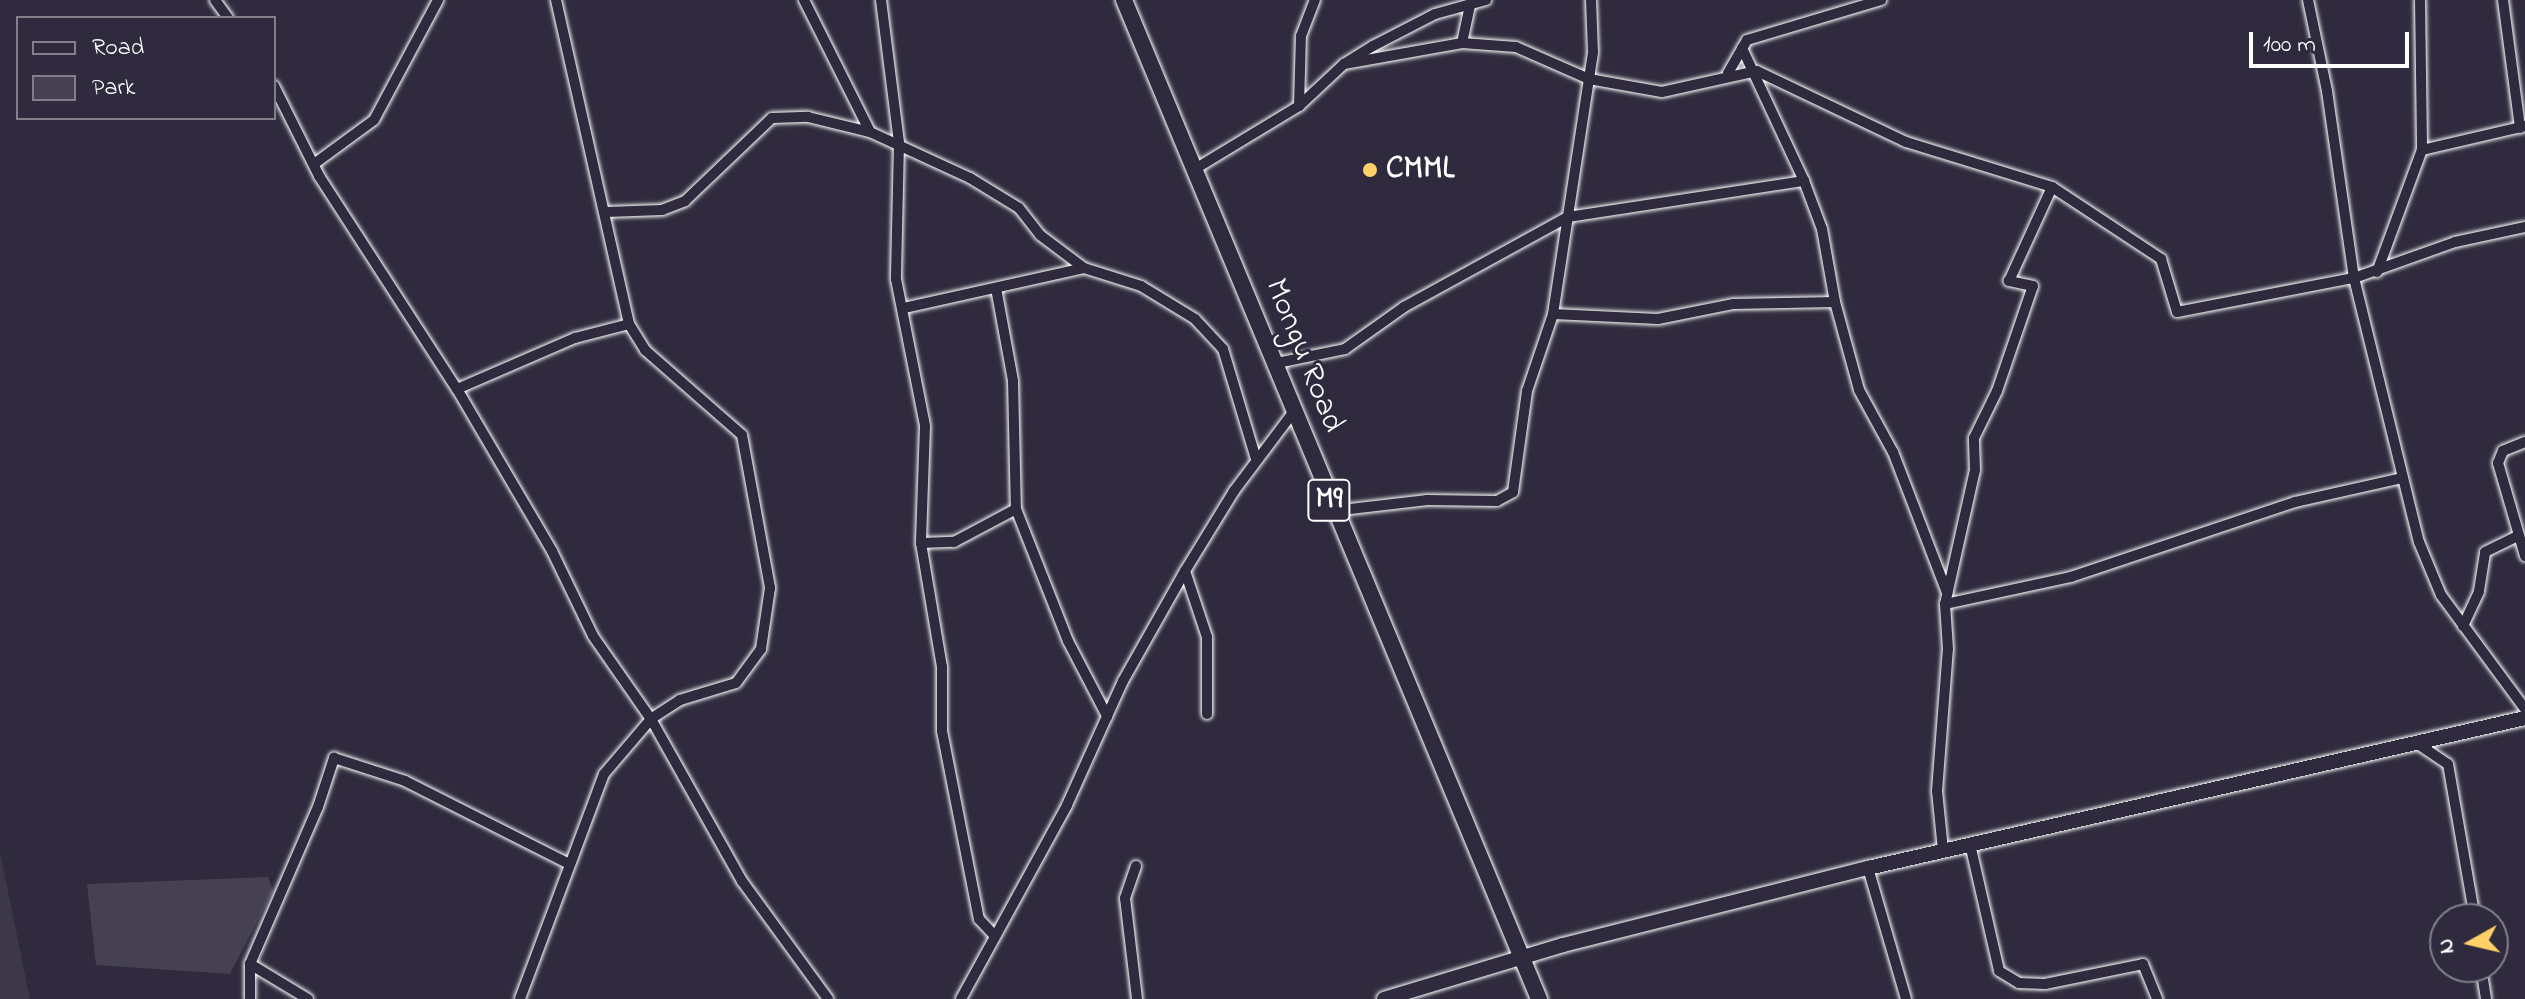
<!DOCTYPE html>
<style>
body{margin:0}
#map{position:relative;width:2525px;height:999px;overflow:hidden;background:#2f2a3d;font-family:"Indie Flower",sans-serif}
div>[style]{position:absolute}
.built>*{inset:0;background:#3c3749}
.green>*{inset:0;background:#464152}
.roads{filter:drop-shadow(0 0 2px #fff) drop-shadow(0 0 2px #fff)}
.street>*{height:10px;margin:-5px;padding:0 5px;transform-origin:5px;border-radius:5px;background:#2f2a3d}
.secondary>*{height:14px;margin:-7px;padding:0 7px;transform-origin:7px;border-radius:7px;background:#2f2a3d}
.primary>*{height:16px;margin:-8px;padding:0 8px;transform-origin:8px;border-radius:8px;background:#2f2a3d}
.dots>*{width:22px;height:22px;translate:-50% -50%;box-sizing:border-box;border:4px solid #2f2a3d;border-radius:50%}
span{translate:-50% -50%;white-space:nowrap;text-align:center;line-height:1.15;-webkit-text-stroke:6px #2f2a3d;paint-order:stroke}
.shield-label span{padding:2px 6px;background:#2f2a3d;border:2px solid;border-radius:6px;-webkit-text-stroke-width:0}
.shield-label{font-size:30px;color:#fff;font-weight:700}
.poi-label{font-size:32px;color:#fff;font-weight:700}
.left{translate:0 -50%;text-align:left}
.street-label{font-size:32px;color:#fff}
.legend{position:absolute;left:16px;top:16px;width:260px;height:104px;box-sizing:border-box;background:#2f2a3d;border:2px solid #827f8b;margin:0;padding:10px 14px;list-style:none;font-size:24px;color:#fff}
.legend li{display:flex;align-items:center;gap:16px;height:40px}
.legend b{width:40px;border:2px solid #827f8b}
.north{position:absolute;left:2429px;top:903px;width:80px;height:80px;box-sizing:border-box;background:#2f2a3d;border:2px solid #827f8b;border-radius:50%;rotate:262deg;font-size:22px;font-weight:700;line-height:32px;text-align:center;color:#fff}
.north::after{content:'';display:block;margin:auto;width:28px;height:36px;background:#ffd166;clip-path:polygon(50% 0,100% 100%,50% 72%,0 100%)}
.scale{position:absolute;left:2249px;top:32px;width:160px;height:36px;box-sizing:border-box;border:4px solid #fff;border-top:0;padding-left:10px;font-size:24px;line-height:28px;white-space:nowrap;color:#fff;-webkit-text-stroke:6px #2f2a3d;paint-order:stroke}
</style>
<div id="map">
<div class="built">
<div style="clip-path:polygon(0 852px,30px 999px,0 999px)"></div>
</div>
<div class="green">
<div style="clip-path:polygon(268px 877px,273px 891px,230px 974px,96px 965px,87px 884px)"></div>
</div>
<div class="roads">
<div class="street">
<div style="left:215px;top:0;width:22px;rotate:54deg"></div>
<div style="left:556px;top:0;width:332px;rotate:77.3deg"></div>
<div style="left:804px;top:0;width:148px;rotate:63.4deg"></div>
<div style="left:881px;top:0;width:144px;rotate:82.8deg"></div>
<div style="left:899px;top:143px;width:136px;rotate:91.3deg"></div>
<div style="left:896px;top:279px;width:150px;rotate:78.8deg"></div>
<div style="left:925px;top:426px;width:117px;rotate:92deg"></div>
<div style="left:921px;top:543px;width:126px;rotate:80.4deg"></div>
<div style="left:942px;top:667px;width:64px;rotate:90deg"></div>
<div style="left:942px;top:731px;width:192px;rotate:78.9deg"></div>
<div style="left:979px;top:919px;width:22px;rotate:47deg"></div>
<div style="left:2308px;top:0;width:93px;rotate:78.2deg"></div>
<div style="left:2327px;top:91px;width:189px;rotate:81.8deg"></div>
<div style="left:2354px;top:278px;width:272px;rotate:76.2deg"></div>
<div style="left:2419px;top:542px;width:57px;rotate:67.5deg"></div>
<div style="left:2441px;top:595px;width:142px;rotate:53.6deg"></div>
<div style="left:2420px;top:0;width:150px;rotate:89.2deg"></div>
<div style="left:2503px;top:0;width:129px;rotate:82.4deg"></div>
<div style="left:1462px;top:43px;width:40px;rotate:-78deg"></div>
<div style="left:1742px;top:48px;width:147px;rotate:65deg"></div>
<div style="left:1804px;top:181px;width:51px;rotate:69.4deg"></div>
<div style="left:1822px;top:229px;width:74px;rotate:79.9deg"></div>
<div style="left:1835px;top:302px;width:91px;rotate:74.7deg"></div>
<div style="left:1859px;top:390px;width:71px;rotate:61.3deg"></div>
<div style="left:1893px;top:452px;width:151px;rotate:69deg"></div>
<div style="left:1344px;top:64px;width:120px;rotate:-10.1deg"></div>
<div style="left:1462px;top:43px;width:54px;rotate:4.2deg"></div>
<div style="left:1516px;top:47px;width:80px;rotate:23.7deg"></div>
<div style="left:1589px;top:79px;width:74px;rotate:10.1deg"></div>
<div style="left:1662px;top:92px;width:97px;rotate:-12.5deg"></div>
<div style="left:1757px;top:71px;width:165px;rotate:25.5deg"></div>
<div style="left:1906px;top:142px;width:153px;rotate:17.1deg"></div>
<div style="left:2052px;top:187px;width:131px;rotate:33.4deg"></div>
<div style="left:2161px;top:259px;width:55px;rotate:73.2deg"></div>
<div style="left:2177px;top:312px;width:180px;rotate:-10.9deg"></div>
<div style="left:2354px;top:278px;width:107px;rotate:-19.6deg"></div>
<div style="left:2455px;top:242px;width:72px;rotate:-12.1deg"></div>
<div style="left:1728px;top:73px;width:38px;rotate:-60deg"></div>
<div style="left:1747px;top:40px;width:140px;rotate:-16.6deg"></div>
<div style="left:274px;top:86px;width:101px;rotate:63.4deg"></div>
<div style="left:319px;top:176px;width:254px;rotate:57.1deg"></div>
<div style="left:457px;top:389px;width:188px;rotate:59.6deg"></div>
<div style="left:552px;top:551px;width:94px;rotate:64.2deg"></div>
<div style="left:593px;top:636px;width:101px;rotate:55.1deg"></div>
<div style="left:651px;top:719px;width:186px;rotate:60.7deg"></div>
<div style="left:742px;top:881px;width:146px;rotate:53.9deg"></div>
<div style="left:1299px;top:106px;width:70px;rotate:-88.4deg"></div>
<div style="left:1301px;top:36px;width:39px;rotate:-69deg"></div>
<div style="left:314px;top:164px;width:74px;rotate:-36.3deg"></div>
<div style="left:374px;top:120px;width:136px;rotate:-61.9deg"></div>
<div style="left:1195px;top:169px;width:122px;rotate:-31.2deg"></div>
<div style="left:1299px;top:106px;width:62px;rotate:-43deg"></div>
<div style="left:1344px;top:64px;width:34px;rotate:-32deg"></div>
<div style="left:1373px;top:46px;width:70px;rotate:-27.3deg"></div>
<div style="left:1435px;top:14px;width:53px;rotate:-15.4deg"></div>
<div style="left:607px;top:212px;width:55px;rotate:-2.1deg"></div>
<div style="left:662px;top:210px;width:25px;rotate:-21deg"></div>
<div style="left:685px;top:201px;width:120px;rotate:-43.7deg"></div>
<div style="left:772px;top:118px;width:36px;rotate:-2deg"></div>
<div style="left:808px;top:117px;width:64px;rotate:13.6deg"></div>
<div style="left:870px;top:132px;width:110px;rotate:24.7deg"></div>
<div style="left:970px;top:178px;width:57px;rotate:31.5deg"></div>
<div style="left:1019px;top:208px;width:34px;rotate:52deg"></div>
<div style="left:1040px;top:235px;width:55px;rotate:36.9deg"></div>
<div style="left:2377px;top:272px;width:130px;rotate:-69.8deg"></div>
<div style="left:2422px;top:150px;width:106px;rotate:-13.1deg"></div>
<div style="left:996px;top:288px;width:95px;rotate:79.6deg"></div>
<div style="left:1013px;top:381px;width:128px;rotate:88.7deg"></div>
<div style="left:1016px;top:509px;width:142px;rotate:68.5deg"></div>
<div style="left:1068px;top:641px;width:85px;rotate:62.5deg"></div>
<div style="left:904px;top:308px;width:184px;rotate:-12.5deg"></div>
<div style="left:1084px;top:268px;width:60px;rotate:17.5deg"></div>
<div style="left:1141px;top:286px;width:63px;rotate:31.4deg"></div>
<div style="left:1195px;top:319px;width:41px;rotate:47deg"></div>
<div style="left:1223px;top:349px;width:115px;rotate:73.3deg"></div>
<div style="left:1553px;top:314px;width:105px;rotate:2.7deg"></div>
<div style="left:1658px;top:319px;width:76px;rotate:-11.3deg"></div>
<div style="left:1733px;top:304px;width:102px;rotate:-1.1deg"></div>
<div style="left:1277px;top:363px;width:69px;rotate:-11.6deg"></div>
<div style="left:1345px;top:349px;width:72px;rotate:-35.4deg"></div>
<div style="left:1404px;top:307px;width:187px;rotate:-28.8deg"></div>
<div style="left:1568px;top:217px;width:239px;rotate:-8.7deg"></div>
<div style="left:457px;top:389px;width:129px;rotate:-23.4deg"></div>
<div style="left:575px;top:338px;width:56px;rotate:-14.5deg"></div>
<div style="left:629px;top:324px;width:31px;rotate:58deg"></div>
<div style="left:645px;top:350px;width:129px;rotate:41.2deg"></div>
<div style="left:742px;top:435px;width:156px;rotate:79.6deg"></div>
<div style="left:770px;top:588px;width:62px;rotate:98.4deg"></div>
<div style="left:761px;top:649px;width:42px;rotate:126.3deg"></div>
<div style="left:736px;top:683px;width:59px;rotate:163.1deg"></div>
<div style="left:680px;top:700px;width:35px;rotate:147deg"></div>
<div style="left:651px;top:719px;width:72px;rotate:130.5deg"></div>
<div style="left:604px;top:774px;width:240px;rotate:110.5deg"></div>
<div style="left:2525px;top:442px;width:24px;rotate:158deg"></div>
<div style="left:2503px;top:451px;width:13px;rotate:113deg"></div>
<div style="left:2498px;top:463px;width:97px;rotate:73.8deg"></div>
<div style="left:1333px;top:511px;width:95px;rotate:-6.7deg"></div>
<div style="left:1427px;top:500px;width:70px;rotate:0.8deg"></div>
<div style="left:1497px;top:501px;width:18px;rotate:-29deg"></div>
<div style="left:1513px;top:492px;width:102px;rotate:-82.1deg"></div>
<div style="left:1527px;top:391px;width:81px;rotate:-71.3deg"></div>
<div style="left:1553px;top:314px;width:265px;rotate:-81.3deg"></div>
<div style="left:1593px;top:52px;width:52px;rotate:-92.2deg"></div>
<div style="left:921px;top:543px;width:33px;rotate:-2deg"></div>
<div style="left:954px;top:542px;width:70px;rotate:-28deg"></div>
<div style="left:1185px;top:571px;width:70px;rotate:71.6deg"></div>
<div style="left:1207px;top:637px;width:77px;rotate:90deg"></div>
<div style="left:1945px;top:604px;width:129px;rotate:-12.1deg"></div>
<div style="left:2071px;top:577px;width:236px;rotate:-18.5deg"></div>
<div style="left:2295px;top:502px;width:110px;rotate:-12.6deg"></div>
<div style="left:2463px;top:626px;width:38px;rotate:-65deg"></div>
<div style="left:2479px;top:591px;width:39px;rotate:-81deg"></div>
<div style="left:2485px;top:552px;width:37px;rotate:-26deg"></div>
<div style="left:2418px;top:744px;width:36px;rotate:34deg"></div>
<div style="left:2448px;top:764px;width:157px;rotate:80.1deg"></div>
<div style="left:1970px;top:844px;width:130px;rotate:77.1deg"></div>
<div style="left:1999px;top:971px;width:23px;rotate:31deg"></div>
<div style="left:2019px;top:983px;width:26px;rotate:2deg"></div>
<div style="left:2045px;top:984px;width:100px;rotate:-11.5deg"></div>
<div style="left:2143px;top:964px;width:38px;rotate:68deg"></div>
<div style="left:1943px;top:850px;width:59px;rotate:-95.8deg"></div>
<div style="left:1937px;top:791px;width:142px;rotate:-85.6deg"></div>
<div style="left:1948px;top:649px;width:45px;rotate:-93.8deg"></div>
<div style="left:1945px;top:604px;width:137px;rotate:-77.4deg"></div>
<div style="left:1975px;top:470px;width:32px;rotate:-92deg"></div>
<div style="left:1974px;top:438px;width:52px;rotate:-63.9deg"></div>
<div style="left:1997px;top:391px;width:111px;rotate:-71.1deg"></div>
<div style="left:2033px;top:286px;width:25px;rotate:-168deg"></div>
<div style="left:2009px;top:281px;width:103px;rotate:-65.4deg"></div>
<div style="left:1136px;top:866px;width:34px;rotate:109deg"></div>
<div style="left:1125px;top:898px;width:102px;rotate:83.2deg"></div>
<div style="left:1868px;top:868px;width:136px;rotate:73.8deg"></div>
<div style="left:2481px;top:967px;width:32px;rotate:81deg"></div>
<div style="left:250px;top:999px;width:35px;rotate:-90deg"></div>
<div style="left:308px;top:999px;width:68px;rotate:-148.9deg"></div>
<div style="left:250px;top:964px;width:171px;rotate:-66.6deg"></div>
<div style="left:318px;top:807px;width:52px;rotate:-71.9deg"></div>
<div style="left:334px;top:758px;width:75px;rotate:17.9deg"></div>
<div style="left:405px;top:781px;width:184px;rotate:26.8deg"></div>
<div style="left:961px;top:999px;width:221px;rotate:-61.3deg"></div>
<div style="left:1067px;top:805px;width:136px;rotate:-65.7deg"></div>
<div style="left:1123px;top:681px;width:126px;rotate:-60.6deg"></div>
<div style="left:1185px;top:571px;width:94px;rotate:-58.5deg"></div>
<div style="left:1234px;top:491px;width:101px;rotate:-53deg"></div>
</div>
<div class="secondary">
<div style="left:1384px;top:999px;width:187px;rotate:-16.8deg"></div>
<div style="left:1563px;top:945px;width:315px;rotate:-14.2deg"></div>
<div style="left:1868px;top:868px;width:674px;rotate:-12.86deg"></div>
</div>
<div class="primary">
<div style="left:1124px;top:0;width:1082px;rotate:67.44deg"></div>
</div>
</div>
<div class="dots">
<div style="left:1370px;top:170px;background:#ffd166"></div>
</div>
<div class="shield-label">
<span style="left:1329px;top:500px">M9</span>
</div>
<div class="poi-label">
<span class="left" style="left:1386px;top:170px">CMML</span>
</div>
<div class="street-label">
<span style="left:1303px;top:356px;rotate:68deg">Mongu Road</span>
</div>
<ul class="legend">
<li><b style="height:10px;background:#2f2a3d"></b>Road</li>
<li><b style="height:22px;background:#464152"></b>Park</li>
</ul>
<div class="north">N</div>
<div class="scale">100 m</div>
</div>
